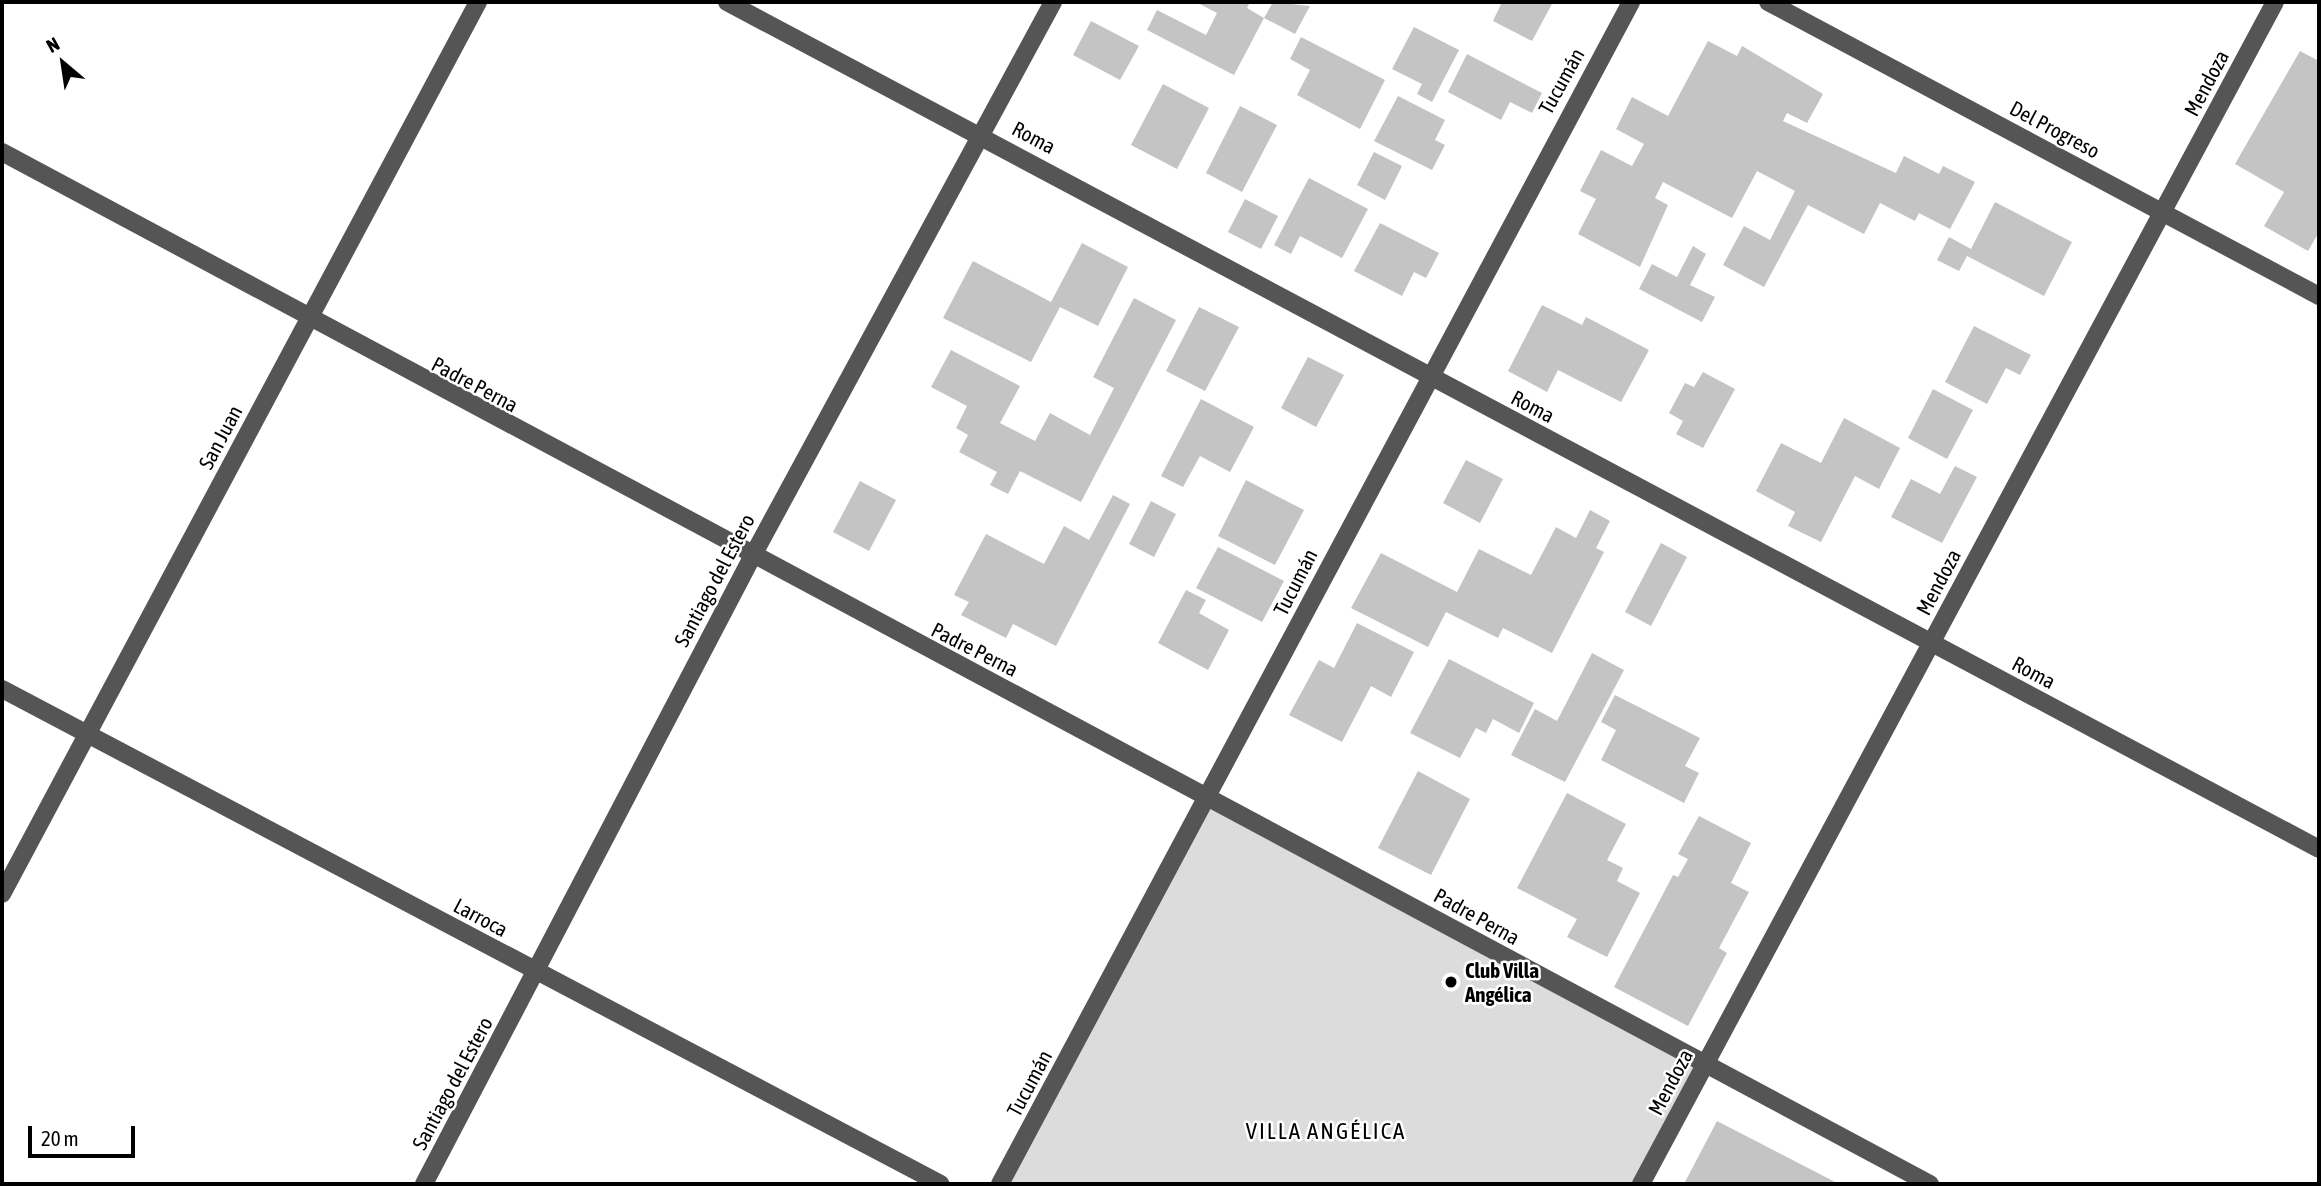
<!DOCTYPE html>
<meta charset="utf-8">
<style>
body{margin:0}
#map{position:relative;width:2321px;height:1186px;overflow:hidden;background:#fff;font-family:"Asap Condensed",sans-serif}
div>[style]{position:absolute}
.green>*{inset:0;background:#dcdcdc}
.building>*{inset:0;background:#c4c4c4}
.minor>*{height:18px;margin:-9px;padding:0 9px;transform-origin:9px;border-radius:9px;background:#555}
.dots>*{width:19px;height:19px;translate:-50% -50%;box-sizing:border-box;border:4px solid #fff;border-radius:50%}
span{translate:-50% -50%;white-space:nowrap;text-align:center;line-height:1.15;-webkit-text-stroke:5px #fff;paint-order:stroke}
.street-label{font-size:21px;color:#000}
.poi-label{font-size:21px;color:#000;font-weight:700}
.left{translate:0 -50%;text-align:left}
.neighbourhood-label{font-size:23px;color:#000;letter-spacing:2px}
.frame{position:absolute;inset:0;border:4px solid #000;pointer-events:none}
.north{position:absolute;left:28px;top:28px;width:70px;height:70px;-webkit-text-stroke:5px #fff;paint-order:stroke;rotate:331deg;font-size:19px;font-weight:700;line-height:28px;text-align:center;color:#000}
.north::after{content:'';display:block;margin:auto;width:24px;height:32px;background:#000;clip-path:polygon(50% 0,100% 100%,50% 72%,0 100%)}
.scale{position:absolute;left:28px;top:1126px;width:107px;height:32px;box-sizing:border-box;border:4px solid #000;border-top:0;padding-left:9px;font-size:21px;line-height:24px;white-space:nowrap;color:#000;-webkit-text-stroke:5px #fff;paint-order:stroke}
</style>
<div id="map">
<div class="green">
<div style="clip-path:polygon(1210px 796px,1704px 1066px,1641px 1184px,1000px 1184px)"></div>
</div>
<div class="building">
<div style="clip-path:polygon(1196px 2px,1250px 2px,1247px 8px,1264px 18px,1234px 75px,1147px 30px,1157px 10px,1206px 35px,1217px 13px)"></div>
<div style="clip-path:polygon(1273px 2px,1310px 6px,1295px 34px,1264px 18px)"></div>
<div style="clip-path:polygon(1502px 2px,1553px 2px,1532px 41px,1493px 21px)"></div>
<div style="clip-path:polygon(1091px 21px,1139px 46px,1120px 80px,1073px 55px)"></div>
<div style="clip-path:polygon(1414px 27px,1459px 50px,1432px 102px,1417px 94px,1422px 84px,1392px 69px)"></div>
<div style="clip-path:polygon(1301px 37px,1385px 80px,1360px 129px,1297px 95px,1310px 70px,1290px 59px)"></div>
<div style="clip-path:polygon(1708px 41px,1737px 56px,1742px 46px,1823px 94px,1807px 123px,1787px 113px,1783px 121px,1896px 173px,1904px 156px,1939px 174px,1943px 166px,1975px 182px,1950px 229px,1919px 213px,1915px 221px,1880px 203px,1864px 234px,1808px 205px,1764px 287px,1723px 265px,1744px 226px,1770px 240px,1795px 191px,1757px 171px,1732px 218px,1663px 182px,1655px 198px,1668px 205px,1640px 267px,1578px 234px,1596px 199px,1580px 191px,1601px 150px,1632px 166px,1644px 144px,1616px 129px,1632px 97px,1668px 116px)"></div>
<div style="clip-path:polygon(2300px 51px,2319px 61px,2319px 232px,2308px 251px,2264px 226px,2284px 192px,2235px 164px)"></div>
<div style="clip-path:polygon(1467px 54px,1542px 93px,1532px 113px,1510px 102px,1501px 120px,1448px 92px)"></div>
<div style="clip-path:polygon(1163px 84px,1209px 108px,1177px 169px,1131px 145px)"></div>
<div style="clip-path:polygon(1398px 96px,1445px 120px,1435px 140px,1445px 145px,1432px 170px,1374px 141px)"></div>
<div style="clip-path:polygon(1240px 106px,1277px 125px,1242px 192px,1206px 173px)"></div>
<div style="clip-path:polygon(1374px 152px,1402px 166px,1385px 200px,1357px 185px)"></div>
<div style="clip-path:polygon(1309px 178px,1368px 209px,1342px 258px,1300px 236px,1291px 254px,1274px 245px)"></div>
<div style="clip-path:polygon(1245px 199px,1278px 216px,1261px 249px,1228px 232px)"></div>
<div style="clip-path:polygon(1995px 202px,2072px 242px,2044px 296px,1967px 256px,1959px 271px,1937px 260px,1949px 237px,1971px 249px)"></div>
<div style="clip-path:polygon(1380px 223px,1439px 253px,1426px 278px,1414px 272px,1402px 296px,1354px 271px)"></div>
<div style="clip-path:polygon(1082px 243px,1128px 267px,1098px 326px,1060px 307px,1031px 362px,943px 318px,973px 261px,1051px 302px)"></div>
<div style="clip-path:polygon(1693px 246px,1706px 254px,1690px 285px,1715px 297px,1702px 322px,1639px 289px,1652px 264px,1677px 277px)"></div>
<div style="clip-path:polygon(1134px 298px,1176px 320px,1081px 502px,1020px 471px,1008px 494px,990px 485px,997px 472px,959px 452px,968px 435px,956px 428px,967px 406px,931px 387px,951px 350px,1020px 386px,1000px 423px,1035px 441px,1050px 413px,1090px 435px,1114px 388px,1093px 377px)"></div>
<div style="clip-path:polygon(1542px 305px,1582px 325px,1586px 317px,1649px 350px,1621px 402px,1558px 370px,1547px 392px,1508px 371px)"></div>
<div style="clip-path:polygon(1199px 307px,1239px 327px,1205px 391px,1166px 371px)"></div>
<div style="clip-path:polygon(1974px 326px,2031px 355px,2020px 375px,2006px 368px,1987px 404px,1945px 382px)"></div>
<div style="clip-path:polygon(1308px 357px,1344px 375px,1316px 427px,1281px 408px)"></div>
<div style="clip-path:polygon(1703px 372px,1735px 389px,1703px 448px,1676px 434px,1683px 421px,1669px 413px,1685px 383px,1694px 387px)"></div>
<div style="clip-path:polygon(1933px 389px,1973px 410px,1947px 459px,1908px 438px)"></div>
<div style="clip-path:polygon(1201px 399px,1254px 427px,1230px 472px,1200px 456px,1183px 487px,1161px 476px)"></div>
<div style="clip-path:polygon(1844px 418px,1900px 448px,1879px 489px,1855px 476px,1821px 542px,1788px 526px,1795px 512px,1756px 491px,1781px 443px,1821px 463px)"></div>
<div style="clip-path:polygon(1466px 460px,1503px 479px,1480px 523px,1443px 503px)"></div>
<div style="clip-path:polygon(1955px 466px,1977px 477px,1942px 543px,1891px 517px,1911px 479px,1940px 494px)"></div>
<div style="clip-path:polygon(1246px 480px,1304px 510px,1275px 565px,1218px 536px)"></div>
<div style="clip-path:polygon(860px 481px,896px 500px,869px 551px,833px 532px)"></div>
<div style="clip-path:polygon(1113px 495px,1130px 504px,1056px 646px,1013px 624px,1006px 638px,961px 615px,969px 602px,954px 595px,986px 534px,1044px 564px,1064px 526px,1089px 540px)"></div>
<div style="clip-path:polygon(1151px 501px,1176px 514px,1154px 557px,1129px 544px)"></div>
<div style="clip-path:polygon(1590px 510px,1610px 521px,1596px 548px,1604px 552px,1552px 653px,1503px 628px,1498px 638px,1446px 612px,1428px 647px,1351px 608px,1381px 553px,1457px 592px,1479px 549px,1531px 575px,1556px 527px,1576px 538px)"></div>
<div style="clip-path:polygon(1661px 543px,1687px 557px,1651px 626px,1625px 612px)"></div>
<div style="clip-path:polygon(1218px 547px,1284px 581px,1262px 622px,1196px 588px)"></div>
<div style="clip-path:polygon(1186px 590px,1206px 600px,1199px 613px,1229px 630px,1208px 670px,1158px 643px)"></div>
<div style="clip-path:polygon(1357px 623px,1414px 652px,1391px 697px,1371px 686px,1342px 742px,1289px 715px,1319px 660px,1334px 668px)"></div>
<div style="clip-path:polygon(1592px 653px,1624px 670px,1565px 782px,1511px 755px,1535px 709px,1557px 721px)"></div>
<div style="clip-path:polygon(1449px 659px,1534px 703px,1519px 733px,1493px 719px,1486px 733px,1476px 728px,1460px 758px,1410px 733px)"></div>
<div style="clip-path:polygon(1615px 695px,1700px 738px,1685px 766px,1699px 773px,1684px 803px,1601px 760px,1616px 730px,1601px 722px)"></div>
<div style="clip-path:polygon(1418px 771px,1470px 799px,1431px 875px,1378px 848px)"></div>
<div style="clip-path:polygon(1567px 793px,1626px 824px,1607px 860px,1623px 868px,1617px 881px,1640px 893px,1607px 957px,1567px 937px,1577px 919px,1517px 888px)"></div>
<div style="clip-path:polygon(1699px 816px,1751px 843px,1731px 883px,1749px 892px,1719px 948px,1727px 953px,1688px 1026px,1614px 987px,1673px 875px,1678px 877px,1688px 859px,1678px 854px)"></div>
<div style="clip-path:polygon(1717px 1121px,1839px 1184px,1684px 1184px)"></div>
</div>
<div class="minor">
<div style="left:727px;top:2px;width:1803px;rotate:28.01deg"></div>
<div style="left:1768px;top:2px;width:625px;rotate:28.08deg"></div>
<div style="left:2px;top:152px;width:2187px;rotate:28.16deg"></div>
<div style="left:2px;top:689px;width:1061px;rotate:27.8deg"></div>
<div style="left:2px;top:894px;width:1011px;rotate:-61.91deg"></div>
<div style="left:424px;top:1184px;width:705px;rotate:-62.38deg"></div>
<div style="left:751px;top:559px;width:634px;rotate:-61.53deg"></div>
<div style="left:1000px;top:1184px;width:1340px;rotate:-61.9deg"></div>
<div style="left:1641px;top:1184px;width:1341px;rotate:-61.79deg"></div>
</div>
<div class="dots">
<div style="left:1451px;top:982px;background:#000"></div>
</div>
<div class="street-label">
<span style="left:1561px;top:81px;rotate:-61deg">Tucumán</span>
<span style="left:2206px;top:83px;rotate:-62deg">Mendoza</span>
<span style="left:2055px;top:129px;rotate:28deg">Del Progreso</span>
<span style="left:1034px;top:137px;rotate:28deg">Roma</span>
<span style="left:475px;top:384px;rotate:28deg">Padre Perna</span>
<span style="left:1533px;top:406px;rotate:28deg">Roma</span>
<span style="left:220px;top:437px;rotate:-62deg">San Juan</span>
<span style="left:714px;top:580px;rotate:-62deg">Santiago del Estero</span>
<span style="left:1295px;top:582px;rotate:-63deg">Tucumán</span>
<span style="left:1938px;top:582px;rotate:-62deg">Mendoza</span>
<span style="left:975px;top:649px;rotate:27deg">Padre Perna</span>
<span style="left:2034px;top:672px;rotate:28deg">Roma</span>
<span style="left:1477px;top:916px;rotate:29deg">Padre Perna</span>
<span style="left:481px;top:917px;rotate:28deg">Larroca</span>
<span style="left:1670px;top:1082px;rotate:-62deg">Mendoza</span>
<span style="left:452px;top:1083px;rotate:-62deg">Santiago del Estero</span>
<span style="left:1029px;top:1083px;rotate:-62deg">Tucumán</span>
</div>
<div class="poi-label">
<span class="left" style="left:1465px;top:982px">Club Villa<br>Angélica</span>
</div>
<div class="neighbourhood-label">
<span style="left:1326px;top:1131px">VILLA ANGÉLICA</span>
</div>
<div class="frame"></div>
<div class="north">N</div>
<div class="scale">20 m</div>
</div>
